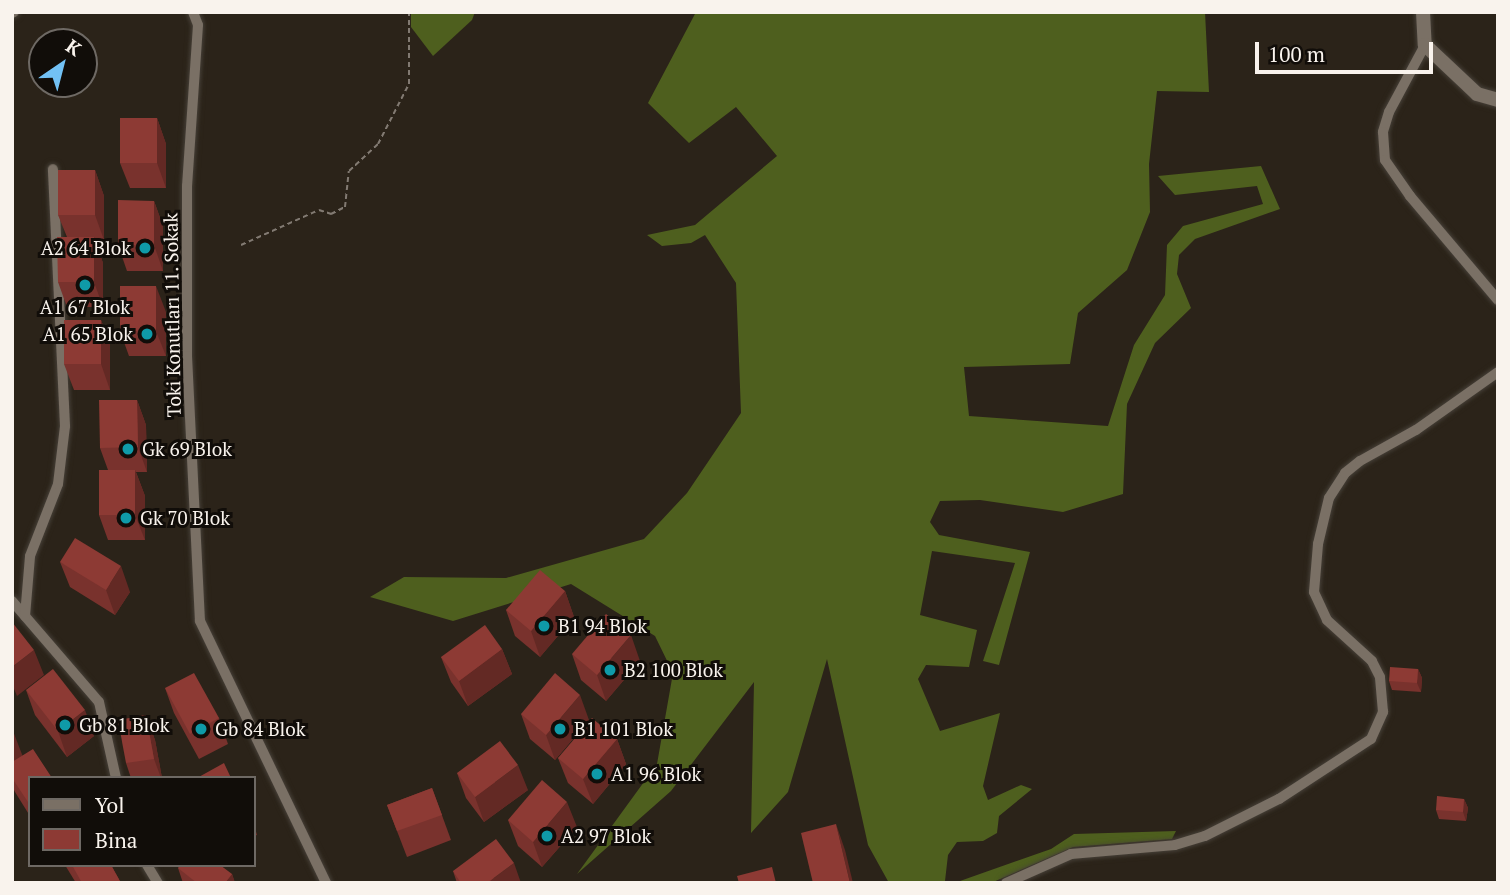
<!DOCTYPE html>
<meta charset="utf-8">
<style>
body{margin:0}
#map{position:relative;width:1510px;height:895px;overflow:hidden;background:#2b2319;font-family:"PT Serif",serif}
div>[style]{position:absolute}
.forest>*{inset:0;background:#4e5f1e}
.path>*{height:2px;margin-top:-1px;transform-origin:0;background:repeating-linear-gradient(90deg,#827a72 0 5px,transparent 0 8.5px)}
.roads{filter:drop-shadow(0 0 2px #464038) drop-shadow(0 0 2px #464038)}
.minor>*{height:10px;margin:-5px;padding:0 5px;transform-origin:5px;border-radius:5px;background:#7a7065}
.tertiary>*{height:14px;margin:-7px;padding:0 7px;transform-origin:7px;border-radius:7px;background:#7a7065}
.wall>*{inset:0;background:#79322d}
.shaded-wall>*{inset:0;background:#632924}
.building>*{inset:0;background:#8d3a34}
.dots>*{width:19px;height:19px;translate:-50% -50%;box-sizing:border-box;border:4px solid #110d09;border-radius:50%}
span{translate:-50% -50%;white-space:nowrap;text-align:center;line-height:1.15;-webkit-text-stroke:6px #110d09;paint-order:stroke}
.poi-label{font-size:19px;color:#f9f3ed}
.right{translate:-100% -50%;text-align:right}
.left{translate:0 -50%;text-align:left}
.street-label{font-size:19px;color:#f9f3ed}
.frame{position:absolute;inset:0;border:14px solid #f9f3ed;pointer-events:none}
.legend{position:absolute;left:28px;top:776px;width:228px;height:91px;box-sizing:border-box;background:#110d09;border:2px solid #6e6964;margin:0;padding:9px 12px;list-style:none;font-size:21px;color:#f9f3ed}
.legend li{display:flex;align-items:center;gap:14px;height:35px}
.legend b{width:35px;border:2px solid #6e6964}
.north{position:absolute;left:28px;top:28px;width:70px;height:70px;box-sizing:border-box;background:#110d09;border:2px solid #6e6964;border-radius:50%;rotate:35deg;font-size:19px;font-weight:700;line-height:28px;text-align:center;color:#f9f3ed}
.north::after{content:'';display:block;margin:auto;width:24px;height:32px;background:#72c1f5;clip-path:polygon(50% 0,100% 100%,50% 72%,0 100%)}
.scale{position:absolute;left:1255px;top:42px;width:178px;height:32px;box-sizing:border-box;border:4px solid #f9f3ed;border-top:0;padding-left:9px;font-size:21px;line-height:24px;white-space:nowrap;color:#f9f3ed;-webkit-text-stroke:5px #110d09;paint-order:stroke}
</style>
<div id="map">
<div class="forest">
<div style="clip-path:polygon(411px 12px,475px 12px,472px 20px,433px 56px,411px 27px)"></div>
<div style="clip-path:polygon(696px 12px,1205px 12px,1209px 92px,1157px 91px,1149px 164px,1150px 212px,1127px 270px,1078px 313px,1070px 364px,964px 367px,969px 416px,1108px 426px,1134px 345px,1165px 295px,1167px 245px,1183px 226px,1263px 204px,1257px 186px,1175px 195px,1158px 176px,1261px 166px,1280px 209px,1195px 239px,1179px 255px,1177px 274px,1191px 308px,1155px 343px,1127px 404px,1123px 494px,1063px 512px,980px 500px,940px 501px,930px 522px,939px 535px,1030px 552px,999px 665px,983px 661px,1015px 563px,932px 551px,920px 615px,977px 630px,969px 667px,926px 665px,918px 679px,940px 731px,1000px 713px,983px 786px,988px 800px,1021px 785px,1032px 789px,999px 816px,997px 833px,983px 841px,957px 842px,948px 855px,945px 881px,960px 881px,1051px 849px,1074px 834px,1176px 831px,1172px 839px,1073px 847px,991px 883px,889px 883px,868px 845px,827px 659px,788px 792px,751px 833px,754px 682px,671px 791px,577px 874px,657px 764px,673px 673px,655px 636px,571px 584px,453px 621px,370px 597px,404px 577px,506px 578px,644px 539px,687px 493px,741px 413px,736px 283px,705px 235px,691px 243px,662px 246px,647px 235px,695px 225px,777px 156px,736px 107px,689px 143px,648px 103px)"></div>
</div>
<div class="path">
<div style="left:241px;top:245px;width:85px;rotate:-24.2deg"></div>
<div style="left:319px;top:210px;width:13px;rotate:18deg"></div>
<div style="left:331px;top:214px;width:16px;rotate:-27deg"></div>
<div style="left:345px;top:207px;width:36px;rotate:-84deg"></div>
<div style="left:349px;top:171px;width:40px;rotate:-43deg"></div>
<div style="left:378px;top:144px;width:68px;rotate:-62.7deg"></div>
<div style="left:409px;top:84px;width:72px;rotate:-90deg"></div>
</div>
<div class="roads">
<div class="minor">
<div style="left:193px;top:12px;width:14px;rotate:69deg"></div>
<div style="left:198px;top:25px;width:161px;rotate:93.9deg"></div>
<div style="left:187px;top:186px;width:170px;rotate:90deg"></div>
<div style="left:187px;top:356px;width:265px;rotate:87.2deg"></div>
<div style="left:200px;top:621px;width:291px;rotate:64.3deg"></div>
<div style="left:12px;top:13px;width:2px;rotate:-27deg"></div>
<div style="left:1425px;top:45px;width:76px;rotate:118.2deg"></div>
<div style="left:1389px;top:112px;width:21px;rotate:107deg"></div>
<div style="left:1383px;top:132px;width:28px;rotate:86deg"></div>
<div style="left:1385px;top:160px;width:44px;rotate:55.2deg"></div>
<div style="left:1410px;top:196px;width:136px;rotate:49.8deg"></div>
<div style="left:12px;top:601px;width:133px;rotate:49.3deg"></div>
<div style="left:99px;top:702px;width:78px;rotate:77.4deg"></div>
<div style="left:25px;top:616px;width:60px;rotate:-85.2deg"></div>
<div style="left:30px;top:556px;width:77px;rotate:-68.7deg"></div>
<div style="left:58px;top:484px;width:58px;rotate:-83.1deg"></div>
<div style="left:65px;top:426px;width:257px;rotate:-92.7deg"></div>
<div style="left:147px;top:865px;width:21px;rotate:59deg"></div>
<div style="left:1006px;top:883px;width:71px;rotate:-24deg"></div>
<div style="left:1071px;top:854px;width:104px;rotate:-4.9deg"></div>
<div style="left:1175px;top:845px;width:31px;rotate:-17deg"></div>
<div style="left:1205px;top:836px;width:83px;rotate:-26.6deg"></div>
<div style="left:1279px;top:799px;width:110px;rotate:-33.1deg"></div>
<div style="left:1371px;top:739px;width:30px;rotate:-66deg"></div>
<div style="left:1383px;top:712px;width:35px;rotate:-95deg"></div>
<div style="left:1380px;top:677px;width:18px;rotate:-117deg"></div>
<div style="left:1372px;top:661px;width:61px;rotate:-137.7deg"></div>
<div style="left:1327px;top:620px;width:31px;rotate:-115deg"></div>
<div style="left:1314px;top:592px;width:48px;rotate:-85.2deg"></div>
<div style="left:1318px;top:544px;width:47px;rotate:-76.6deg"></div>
<div style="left:1329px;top:498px;width:30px;rotate:-57deg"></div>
<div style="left:1345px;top:473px;width:19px;rotate:-39deg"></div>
<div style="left:1360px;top:461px;width:64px;rotate:-29deg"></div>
<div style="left:1416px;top:430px;width:100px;rotate:-35.3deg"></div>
</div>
<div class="tertiary">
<div style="left:1423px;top:12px;width:33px;rotate:87deg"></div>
<div style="left:1425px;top:45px;width:71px;rotate:43.3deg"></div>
<div style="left:1477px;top:94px;width:22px;rotate:16deg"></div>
</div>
</div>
<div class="wall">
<div style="clip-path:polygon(157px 118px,166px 144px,166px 188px,130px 188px,120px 163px)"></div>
<div style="clip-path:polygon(95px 170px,104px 196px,104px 240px,95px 240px,103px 263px,103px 307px,67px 307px,58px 282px,67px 237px,58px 215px)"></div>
<div style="clip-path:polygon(154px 201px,163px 226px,163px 271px,127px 271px,118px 245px)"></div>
<div style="clip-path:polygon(166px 312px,166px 356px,129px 356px,120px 331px)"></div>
<div style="clip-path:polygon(101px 320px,110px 345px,110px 390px,74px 390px,64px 364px)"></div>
<div style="clip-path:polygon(137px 400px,146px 425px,147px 472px,136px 472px,145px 496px,145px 540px,108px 540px,99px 515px,108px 470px,100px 448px)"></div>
<div style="clip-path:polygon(60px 562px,130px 592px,115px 615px,70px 587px)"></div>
<div style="clip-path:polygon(565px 591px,574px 617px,540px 657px,515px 636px,506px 610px)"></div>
<div style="clip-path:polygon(502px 649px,512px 674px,468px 706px,451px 682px,441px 657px)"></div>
<div style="clip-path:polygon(572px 654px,640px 661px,606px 701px,581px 680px)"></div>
<div style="clip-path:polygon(1418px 669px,1422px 678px,1421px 692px,1392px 690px,1389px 681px)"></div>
<div style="clip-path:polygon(165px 688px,219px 718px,228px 744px,199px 759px,174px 713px)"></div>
<div style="clip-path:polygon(26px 690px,94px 736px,67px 757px,35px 715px)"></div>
<div style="clip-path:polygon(521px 714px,589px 720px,555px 760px,530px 739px)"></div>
<div style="clip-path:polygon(146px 715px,155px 740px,162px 778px,131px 778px,126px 763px)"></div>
<div style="clip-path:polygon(12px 730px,30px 778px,30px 816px,15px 792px,12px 786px)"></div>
<div style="clip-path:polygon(617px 739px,626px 764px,593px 804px,568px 783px,558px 758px)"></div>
<div style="clip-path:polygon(457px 773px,528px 790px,484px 822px,466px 798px)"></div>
<div style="clip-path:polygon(432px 788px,451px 840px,407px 857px,387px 805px)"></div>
<div style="clip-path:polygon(1464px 799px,1468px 808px,1466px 821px,1439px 819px,1436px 810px)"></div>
<div style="clip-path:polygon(508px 820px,577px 827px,542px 867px,518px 846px)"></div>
<div style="clip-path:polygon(254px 825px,257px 835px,254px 836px)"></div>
<div style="clip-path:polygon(65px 865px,111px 865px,121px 883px,76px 883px)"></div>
<div style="clip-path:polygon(178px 868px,232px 874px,235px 883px,183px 883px)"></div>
<div style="clip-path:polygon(453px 871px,521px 883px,457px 883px)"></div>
</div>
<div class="shaded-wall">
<div style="clip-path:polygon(157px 118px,166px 144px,166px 188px,157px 163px)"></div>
<div style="clip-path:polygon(95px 170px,104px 196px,104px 240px,95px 215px)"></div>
<div style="clip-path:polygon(154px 201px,163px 226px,163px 271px,154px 245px)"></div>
<div style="clip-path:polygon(94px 237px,103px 263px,103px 307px,94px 282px)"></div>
<div style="clip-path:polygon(156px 286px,166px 312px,166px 356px,156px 331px)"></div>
<div style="clip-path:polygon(101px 320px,110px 345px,110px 390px,101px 364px)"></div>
<div style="clip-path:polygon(137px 400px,146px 425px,147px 472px,138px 447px)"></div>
<div style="clip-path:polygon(135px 470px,145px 496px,145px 540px,135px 515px)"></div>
<div style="clip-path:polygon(121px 566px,130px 592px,115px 615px,106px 590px)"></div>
<div style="clip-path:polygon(565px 591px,574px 617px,540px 657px,531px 631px)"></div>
<div style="clip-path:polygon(631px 635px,640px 661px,606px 701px,597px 675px)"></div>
<div style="clip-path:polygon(502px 649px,512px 674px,468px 706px,459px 681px)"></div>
<div style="clip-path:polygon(34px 650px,44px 675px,17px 696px,12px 684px,12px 667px)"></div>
<div style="clip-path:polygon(1418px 669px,1422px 678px,1421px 692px,1417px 683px)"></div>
<div style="clip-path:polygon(580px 695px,589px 720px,555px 760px,546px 735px)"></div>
<div style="clip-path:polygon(85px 710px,94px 736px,67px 757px,58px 731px)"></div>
<div style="clip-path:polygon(146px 715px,155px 740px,162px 778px,161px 778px,154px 759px)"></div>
<div style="clip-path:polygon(13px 731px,23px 757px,12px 766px,12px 732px)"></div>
<div style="clip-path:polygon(617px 739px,626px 764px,593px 804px,583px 779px)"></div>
<div style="clip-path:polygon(518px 765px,528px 790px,484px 822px,475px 797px)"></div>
<div style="clip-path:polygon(1464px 799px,1468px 808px,1466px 821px,1463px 812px)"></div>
<div style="clip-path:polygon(567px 802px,577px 827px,542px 867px,533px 842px)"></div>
<div style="clip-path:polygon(836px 824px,845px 850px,853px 883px,850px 883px)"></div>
<div style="clip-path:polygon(514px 863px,521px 883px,487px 883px)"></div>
<div style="clip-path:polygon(232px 874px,235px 883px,225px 883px)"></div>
</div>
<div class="building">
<div style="clip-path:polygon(120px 118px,157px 118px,157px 163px,120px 163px)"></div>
<div style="clip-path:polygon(58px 170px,95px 170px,95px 215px,58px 215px)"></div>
<div style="clip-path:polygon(118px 200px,154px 201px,154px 245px,118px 245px)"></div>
<div style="clip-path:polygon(57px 237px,94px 237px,94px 282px,58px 282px)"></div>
<div style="clip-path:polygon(120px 286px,156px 286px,156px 331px,120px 331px)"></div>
<div style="clip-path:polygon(64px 320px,101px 320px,101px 364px,64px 364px)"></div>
<div style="clip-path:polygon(99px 400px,137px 400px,138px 447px,100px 448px)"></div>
<div style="clip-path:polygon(99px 470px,135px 470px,135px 515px,99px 515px)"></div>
<div style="clip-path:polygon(75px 538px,121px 566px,106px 590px,60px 562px)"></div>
<div style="clip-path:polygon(540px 570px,565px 591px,531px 631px,506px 610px)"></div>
<div style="clip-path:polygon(606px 614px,631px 635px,597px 675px,572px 654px)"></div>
<div style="clip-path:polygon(12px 622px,34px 650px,12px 667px)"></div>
<div style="clip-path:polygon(485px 625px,502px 649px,459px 681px,441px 657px)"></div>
<div style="clip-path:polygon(1390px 667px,1418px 669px,1417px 683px,1389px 681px)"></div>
<div style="clip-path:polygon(53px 669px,85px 710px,58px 731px,26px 690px)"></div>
<div style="clip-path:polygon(194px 673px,219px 718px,190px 734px,165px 688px)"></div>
<div style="clip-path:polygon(555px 673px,580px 695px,546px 735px,521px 714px)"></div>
<div style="clip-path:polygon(146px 715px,154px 759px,126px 763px,118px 720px)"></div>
<div style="clip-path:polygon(592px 718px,617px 739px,583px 779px,558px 758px)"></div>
<div style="clip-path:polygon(500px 741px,518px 765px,475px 797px,457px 773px)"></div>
<div style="clip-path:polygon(33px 749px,52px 778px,30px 778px,30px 805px,12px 778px,12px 762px)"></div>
<div style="clip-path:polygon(224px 763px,231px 778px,197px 778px)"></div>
<div style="clip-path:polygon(542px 780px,567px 802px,533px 842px,508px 820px)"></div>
<div style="clip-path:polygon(432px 788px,442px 815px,397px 831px,387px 805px)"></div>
<div style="clip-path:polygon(1437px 796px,1464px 799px,1463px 812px,1436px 810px)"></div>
<div style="clip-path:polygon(836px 824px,850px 883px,813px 883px,801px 833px)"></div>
<div style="clip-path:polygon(496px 839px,514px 863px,487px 883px,461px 883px,453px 871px)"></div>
<div style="clip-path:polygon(72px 865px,111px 865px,121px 883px,82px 883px)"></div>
<div style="clip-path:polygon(180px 865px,220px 865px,232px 874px,225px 883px,197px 883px,178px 868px)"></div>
<div style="clip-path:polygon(772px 867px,776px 883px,739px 883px,737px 876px)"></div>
</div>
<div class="dots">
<div style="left:145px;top:248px;background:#0f9aa8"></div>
<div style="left:85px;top:285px;background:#0f9aa8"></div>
<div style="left:147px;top:334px;background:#0f9aa8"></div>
<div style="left:128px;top:449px;background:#0f9aa8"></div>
<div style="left:126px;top:518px;background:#0f9aa8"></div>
<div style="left:544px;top:626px;background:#0f9aa8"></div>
<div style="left:610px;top:670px;background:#0f9aa8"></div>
<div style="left:65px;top:725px;background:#0f9aa8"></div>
<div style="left:201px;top:729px;background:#0f9aa8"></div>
<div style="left:560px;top:729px;background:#0f9aa8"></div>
<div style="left:597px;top:774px;background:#0f9aa8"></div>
<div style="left:547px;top:836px;background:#0f9aa8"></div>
</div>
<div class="poi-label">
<span class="right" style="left:131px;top:248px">A2 64 Blok</span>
<span style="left:85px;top:307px">A1 67 Blok</span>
<span class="right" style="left:133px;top:334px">A1 65 Blok</span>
<span class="left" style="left:142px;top:449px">Gk 69 Blok</span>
<span class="left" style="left:140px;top:518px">Gk 70 Blok</span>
<span class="left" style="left:558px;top:626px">B1 94 Blok</span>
<span class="left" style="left:624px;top:670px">B2 100 Blok</span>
<span class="left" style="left:79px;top:725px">Gb 81 Blok</span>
<span class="left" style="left:215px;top:729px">Gb 84 Blok</span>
<span class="left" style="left:574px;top:729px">B1 101 Blok</span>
<span class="left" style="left:611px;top:774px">A1 96 Blok</span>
<span class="left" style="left:561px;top:836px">A2 97 Blok</span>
</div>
<div class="street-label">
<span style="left:172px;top:315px;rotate:-91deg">Toki Konutları 11. Sokak</span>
</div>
<div class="frame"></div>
<ul class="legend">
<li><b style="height:9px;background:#7a7065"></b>Yol</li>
<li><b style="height:19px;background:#8d3a34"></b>Bina</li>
</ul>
<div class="north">K</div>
<div class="scale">100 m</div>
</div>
